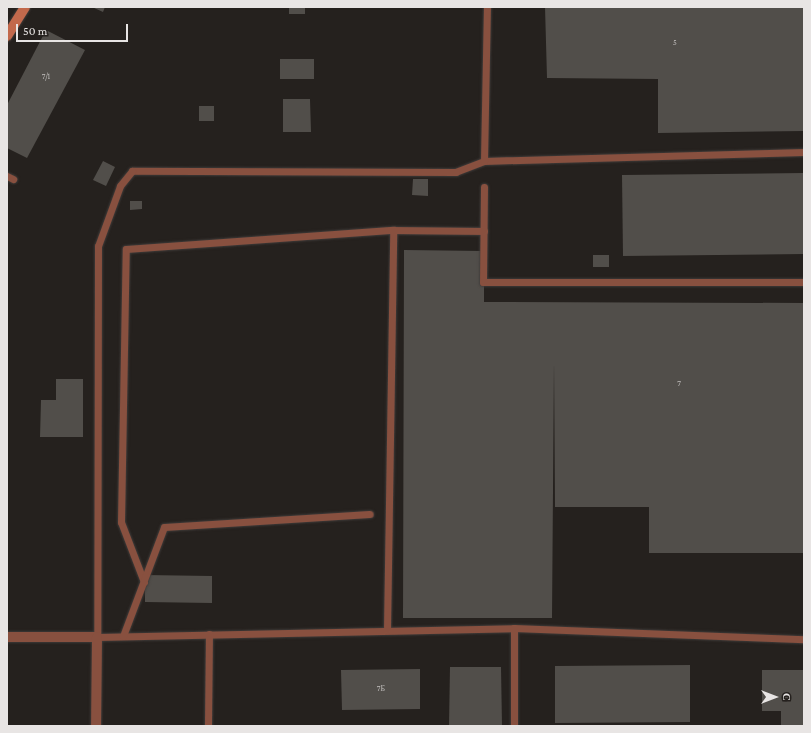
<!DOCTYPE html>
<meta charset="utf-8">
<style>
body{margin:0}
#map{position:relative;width:811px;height:733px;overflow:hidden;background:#25211e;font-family:"Crimson Pro",serif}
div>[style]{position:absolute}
.building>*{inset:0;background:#514e4a}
.roads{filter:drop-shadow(0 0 1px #403c3a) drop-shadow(0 0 1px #403c3a)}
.lane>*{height:7px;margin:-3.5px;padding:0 3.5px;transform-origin:3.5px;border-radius:3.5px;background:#88503f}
.street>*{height:10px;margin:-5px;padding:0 5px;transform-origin:5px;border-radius:5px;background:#88503f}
.secondary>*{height:10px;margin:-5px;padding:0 5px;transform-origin:5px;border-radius:5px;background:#c2694c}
span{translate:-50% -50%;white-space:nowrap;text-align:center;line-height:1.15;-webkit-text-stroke:3px #25211e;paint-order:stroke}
.number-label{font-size:8px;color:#c2bfbe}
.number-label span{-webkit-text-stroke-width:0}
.frame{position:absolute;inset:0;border:8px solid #e8e5e4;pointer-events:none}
.north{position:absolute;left:755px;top:677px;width:40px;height:40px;-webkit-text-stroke:3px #25211e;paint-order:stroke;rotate:90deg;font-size:11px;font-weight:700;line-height:16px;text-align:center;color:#e8e5e4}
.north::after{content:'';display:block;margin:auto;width:14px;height:18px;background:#e8e5e4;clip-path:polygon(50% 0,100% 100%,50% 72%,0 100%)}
.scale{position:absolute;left:16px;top:24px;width:112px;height:18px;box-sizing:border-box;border:2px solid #e8e5e4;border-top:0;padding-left:5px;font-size:12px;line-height:14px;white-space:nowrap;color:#e8e5e4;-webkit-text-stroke:3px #25211e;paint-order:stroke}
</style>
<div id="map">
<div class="building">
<div style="clip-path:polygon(92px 7px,105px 7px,103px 12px)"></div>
<div style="clip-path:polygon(289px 7px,305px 7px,305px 14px,289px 14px)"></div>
<div style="clip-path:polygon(545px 7px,804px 7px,804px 131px,658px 133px,658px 79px,547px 78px)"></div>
<div style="clip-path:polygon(46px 30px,85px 50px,27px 158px,7px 148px,7px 105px)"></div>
<div style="clip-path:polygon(280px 59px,314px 59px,314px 79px,280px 79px)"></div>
<div style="clip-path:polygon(283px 99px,310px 99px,311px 132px,283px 132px)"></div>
<div style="clip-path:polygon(199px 106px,214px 106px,214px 121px,199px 121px)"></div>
<div style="clip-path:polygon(103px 161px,115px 167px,106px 186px,93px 180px)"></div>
<div style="clip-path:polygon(804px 173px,804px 254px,623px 256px,622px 175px)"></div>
<div style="clip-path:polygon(413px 179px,428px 179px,428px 196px,412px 195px)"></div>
<div style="clip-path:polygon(130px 201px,142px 201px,142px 209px,130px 210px)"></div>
<div style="clip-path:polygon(404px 250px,484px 251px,484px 302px,804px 303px,804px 553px,649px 553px,649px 507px,555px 507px,554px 362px,552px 618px,403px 618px)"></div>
<div style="clip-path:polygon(593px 255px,609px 255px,609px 267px,593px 267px)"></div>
<div style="clip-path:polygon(56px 379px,83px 379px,83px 437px,40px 437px,41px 400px,56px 400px)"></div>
<div style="clip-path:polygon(145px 575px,212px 576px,212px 603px,145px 602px)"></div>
<div style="clip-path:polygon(690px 665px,690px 722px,555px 723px,555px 666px)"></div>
<div style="clip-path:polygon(450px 667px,501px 667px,502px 726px,449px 726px)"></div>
<div style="clip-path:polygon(420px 669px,420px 709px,342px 710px,341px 670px)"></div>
<div style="clip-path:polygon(762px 670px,804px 670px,804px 726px,781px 726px,781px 711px,762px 711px)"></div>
</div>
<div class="roads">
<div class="lane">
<div style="left:804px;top:152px;width:320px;rotate:178.4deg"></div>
<div style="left:484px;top:161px;width:30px;rotate:159deg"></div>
<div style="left:456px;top:172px;width:324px;rotate:-179.8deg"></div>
<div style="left:132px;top:171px;width:19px;rotate:129deg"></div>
<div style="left:120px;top:186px;width:64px;rotate:110.1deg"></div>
<div style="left:98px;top:246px;width:391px;rotate:90.1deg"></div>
<div style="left:97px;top:637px;width:417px;rotate:-1.2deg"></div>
<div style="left:514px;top:628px;width:290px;rotate:2.2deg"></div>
<div style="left:484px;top:161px;width:154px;rotate:-88.9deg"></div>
<div style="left:7px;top:176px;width:7px;rotate:27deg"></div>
<div style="left:484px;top:187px;width:95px;rotate:90.6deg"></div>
<div style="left:483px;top:282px;width:321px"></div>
<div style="left:144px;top:582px;width:64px;rotate:-111deg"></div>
<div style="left:121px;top:522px;width:273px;rotate:-89deg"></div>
<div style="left:126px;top:249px;width:268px;rotate:-4.1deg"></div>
<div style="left:514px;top:628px;width:98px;rotate:90deg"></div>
<div style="left:387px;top:630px;width:400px;rotate:-89.1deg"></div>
<div style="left:393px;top:230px;width:91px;rotate:0.6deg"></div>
<div style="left:123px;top:636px;width:116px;rotate:-69.4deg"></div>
<div style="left:164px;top:527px;width:206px;rotate:-3.6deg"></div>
<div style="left:208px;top:726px;width:92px;rotate:-89.4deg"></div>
</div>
<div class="street">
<div style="left:7px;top:637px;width:90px"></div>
<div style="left:97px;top:637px;width:89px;rotate:90.6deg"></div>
</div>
<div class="secondary">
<div style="left:7px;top:36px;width:34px;rotate:-58deg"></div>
</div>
</div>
<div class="number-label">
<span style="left:675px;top:43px">5</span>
<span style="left:46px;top:77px">7/1</span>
<span style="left:679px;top:384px">7</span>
<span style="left:381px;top:689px">7Б</span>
</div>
<div class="frame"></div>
<div class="north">С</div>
<div class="scale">50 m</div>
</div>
